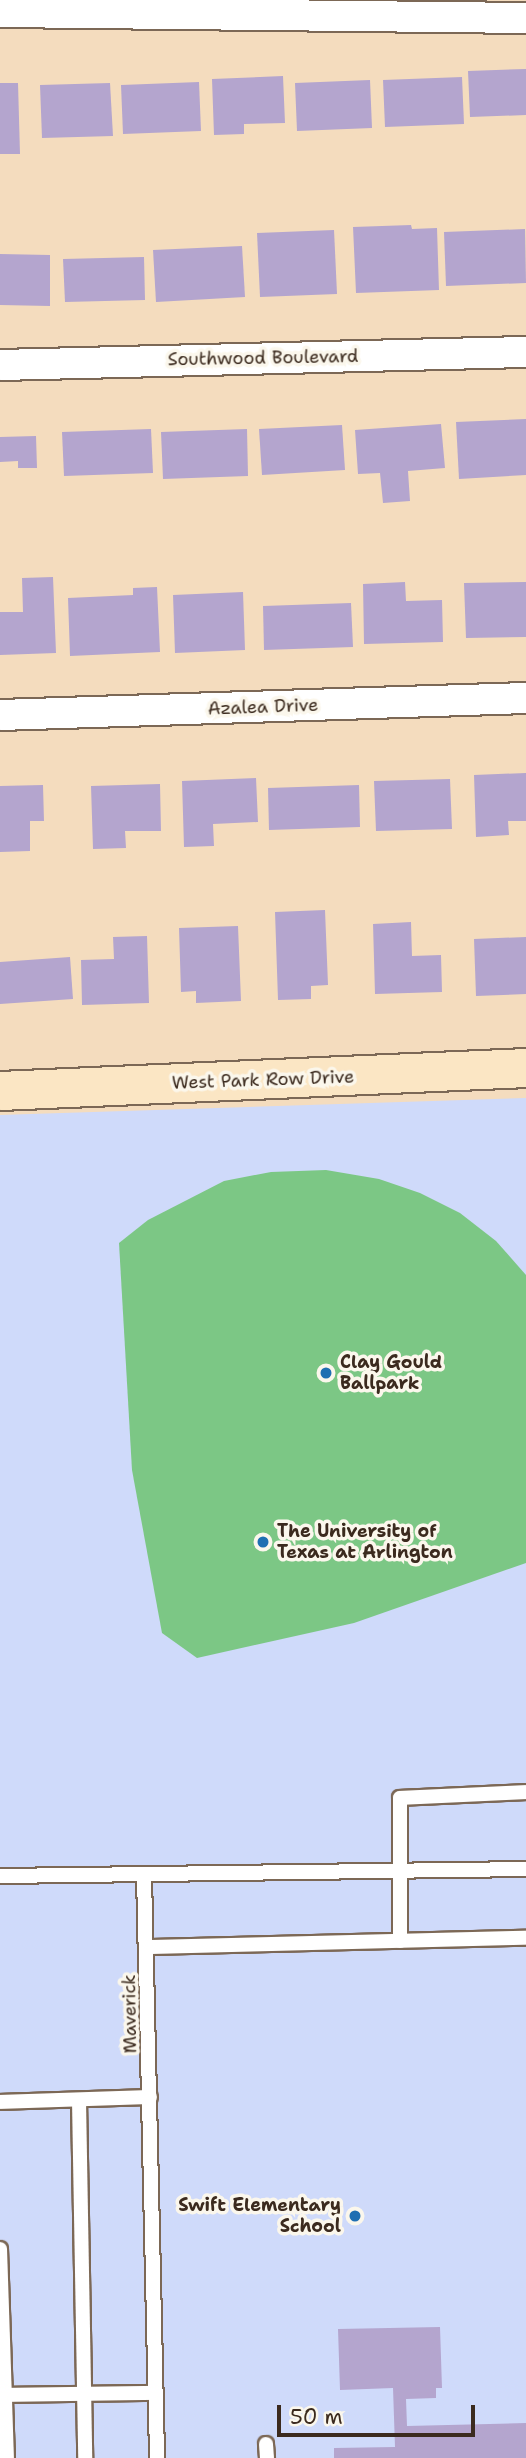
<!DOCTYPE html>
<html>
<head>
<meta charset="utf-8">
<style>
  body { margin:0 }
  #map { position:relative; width:526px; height:2458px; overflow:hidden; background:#f4dcbe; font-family:"Shantell Sans",sans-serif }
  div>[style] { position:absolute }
  .built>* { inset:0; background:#cfdafa }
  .green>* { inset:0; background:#7cc785 }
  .building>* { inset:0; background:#b4a5ce }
  .roads { filter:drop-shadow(2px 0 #7c6856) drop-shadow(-2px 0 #7c6856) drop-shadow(0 2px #7c6856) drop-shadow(0 -2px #7c6856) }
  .service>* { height:14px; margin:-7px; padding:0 7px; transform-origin:7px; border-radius:7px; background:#fff }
  .minor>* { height:30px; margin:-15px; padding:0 15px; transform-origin:15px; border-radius:15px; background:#fff }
  .secondary>* { height:38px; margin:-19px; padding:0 19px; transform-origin:19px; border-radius:19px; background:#fbe6c4 }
  .dots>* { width:19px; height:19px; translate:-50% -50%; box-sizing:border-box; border:4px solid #fbf7ec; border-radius:50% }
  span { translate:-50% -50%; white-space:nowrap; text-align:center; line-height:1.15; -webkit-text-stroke:7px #fbf7ec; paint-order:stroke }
  .street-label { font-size:18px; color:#3b2a1e }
  .poi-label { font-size:18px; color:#3b2a1e; font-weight:700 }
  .left { translate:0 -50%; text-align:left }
  .right { translate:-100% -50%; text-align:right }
  .scale { position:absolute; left:277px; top:2405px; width:198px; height:32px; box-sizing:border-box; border:4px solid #3b2a1e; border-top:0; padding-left:9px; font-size:21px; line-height:24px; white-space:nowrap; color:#3b2a1e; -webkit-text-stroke:5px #fbf7ec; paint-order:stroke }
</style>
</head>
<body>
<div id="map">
  <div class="built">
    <i style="clip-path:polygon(526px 1098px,526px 2458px,0 2458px,0 1115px)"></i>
  </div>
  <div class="green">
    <i style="clip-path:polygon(326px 1170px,379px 1179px,420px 1193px,460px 1213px,496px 1241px,526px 1275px,526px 1563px,354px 1623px,197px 1658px,162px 1633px,132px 1470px,119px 1243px,148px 1220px,224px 1181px,271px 1172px)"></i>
  </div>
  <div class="building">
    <i style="clip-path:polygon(526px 69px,526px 115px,470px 117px,468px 71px)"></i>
    <i style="clip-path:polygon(283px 76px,285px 123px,244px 124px,244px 134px,214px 135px,212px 79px)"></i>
    <i style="clip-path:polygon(462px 77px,464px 124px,385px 127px,383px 80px)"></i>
    <i style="clip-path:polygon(370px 80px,372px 128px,297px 131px,295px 83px)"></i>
    <i style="clip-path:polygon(199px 82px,201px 131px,123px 134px,121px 85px)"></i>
    <i style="clip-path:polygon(0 83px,18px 83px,20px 154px,0 154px)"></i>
    <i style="clip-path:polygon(110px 83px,113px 136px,42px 138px,40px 85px)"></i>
    <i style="clip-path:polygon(411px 225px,412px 229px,437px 228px,439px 290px,356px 293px,353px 227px)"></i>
    <i style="clip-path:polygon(525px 229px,526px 283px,446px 286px,444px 232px)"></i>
    <i style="clip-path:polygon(334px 230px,337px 294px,260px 297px,257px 233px)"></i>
    <i style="clip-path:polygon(242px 246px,245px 297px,156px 302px,153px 250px)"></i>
    <i style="clip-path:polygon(0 254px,50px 255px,50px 306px,0 305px)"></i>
    <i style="clip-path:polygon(144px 257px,145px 300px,65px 302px,63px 259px)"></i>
    <i style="clip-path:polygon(526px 419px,526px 475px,459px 479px,456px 422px)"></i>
    <i style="clip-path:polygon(441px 424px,445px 468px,408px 471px,410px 501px,383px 503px,380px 473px,358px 474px,355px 430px)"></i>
    <i style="clip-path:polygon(342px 425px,345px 470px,262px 475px,259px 429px)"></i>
    <i style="clip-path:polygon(151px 429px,153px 473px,64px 476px,62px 432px)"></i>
    <i style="clip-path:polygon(247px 429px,248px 476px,163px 479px,161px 432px)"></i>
    <i style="clip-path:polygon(36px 436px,37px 468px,18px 468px,18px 461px,0 462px,0 437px)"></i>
    <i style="clip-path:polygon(53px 577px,56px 653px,0 655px,0 612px,23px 612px,22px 578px)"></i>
    <i style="clip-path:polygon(405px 582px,406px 601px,442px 600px,443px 642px,364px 644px,363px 584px)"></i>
    <i style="clip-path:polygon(526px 582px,526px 637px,466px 638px,464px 583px)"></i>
    <i style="clip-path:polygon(157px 587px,160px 652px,70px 656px,68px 598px,133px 595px,133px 588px)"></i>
    <i style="clip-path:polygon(243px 592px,245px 650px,175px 653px,173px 595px)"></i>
    <i style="clip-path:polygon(351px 603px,353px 647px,264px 650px,263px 606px)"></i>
    <i style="clip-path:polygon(526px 773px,526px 821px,508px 821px,509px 835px,476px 837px,474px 775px)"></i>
    <i style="clip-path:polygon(256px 778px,258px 822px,213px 824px,214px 846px,184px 847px,182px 781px)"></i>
    <i style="clip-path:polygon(450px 779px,452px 829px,376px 831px,374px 781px)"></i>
    <i style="clip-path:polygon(160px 784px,161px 831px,125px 831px,126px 848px,93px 849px,91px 786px)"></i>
    <i style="clip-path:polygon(43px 785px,44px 821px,30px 821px,30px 851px,0 852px,0 786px)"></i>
    <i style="clip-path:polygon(359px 785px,360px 827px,269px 830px,268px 788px)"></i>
    <i style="clip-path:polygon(325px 910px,328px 985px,311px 986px,311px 999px,278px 1000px,275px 912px)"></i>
    <i style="clip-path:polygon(411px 922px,412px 956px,441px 955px,442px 992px,375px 994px,373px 924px)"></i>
    <i style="clip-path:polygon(238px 926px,241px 1001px,196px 1003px,196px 991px,181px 992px,179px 928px)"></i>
    <i style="clip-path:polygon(147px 936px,149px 1003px,82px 1005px,81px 960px,114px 959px,113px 937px)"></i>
    <i style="clip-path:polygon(526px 937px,526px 994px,476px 996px,474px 939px)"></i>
    <i style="clip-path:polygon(70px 957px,73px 999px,0 1004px,0 962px)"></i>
    <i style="clip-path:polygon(440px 2327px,442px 2388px,436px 2388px,436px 2398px,406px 2399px,407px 2426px,526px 2423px,526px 2458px,334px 2458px,334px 2448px,395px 2447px,393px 2388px,340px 2390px,338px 2329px)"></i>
  </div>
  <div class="roads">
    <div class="service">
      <i style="left:144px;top:1874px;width:584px;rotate:88.72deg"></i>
      <i style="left:0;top:1876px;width:526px;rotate:-0.76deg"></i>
      <i style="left:400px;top:1941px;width:143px;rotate:-90deg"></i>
      <i style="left:400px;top:1798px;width:126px;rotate:-2.7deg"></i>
      <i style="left:148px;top:1947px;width:378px;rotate:-1.4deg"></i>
      <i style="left:79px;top:2100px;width:358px;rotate:89deg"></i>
      <i style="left:0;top:2102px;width:150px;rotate:-1.9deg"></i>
      <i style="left:0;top:2249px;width:209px;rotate:88.1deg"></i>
      <i style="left:5px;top:2395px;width:150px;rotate:-0.8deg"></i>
      <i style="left:266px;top:2444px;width:14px;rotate:86deg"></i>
    </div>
    <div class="minor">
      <i style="left:0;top:12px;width:526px;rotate:0.65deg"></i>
      <i style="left:0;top:365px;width:526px;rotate:-1.42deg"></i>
      <i style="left:0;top:715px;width:526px;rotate:-1.85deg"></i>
    </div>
    <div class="secondary">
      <i style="left:0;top:1091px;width:527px;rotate:-2.5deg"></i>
    </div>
  </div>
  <div class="dots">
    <i style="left:326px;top:1373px;background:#1f6fb2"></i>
    <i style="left:263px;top:1542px;background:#1f6fb2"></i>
    <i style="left:355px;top:2216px;background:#1f6fb2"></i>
  </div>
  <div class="street-label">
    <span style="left:263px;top:358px;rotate:-1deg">Southwood Boulevard</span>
    <span style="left:263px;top:707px;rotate:-2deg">Azalea Drive</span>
    <span style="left:263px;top:1080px;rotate:-2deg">West Park Row Drive</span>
    <span style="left:130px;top:2014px;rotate:-91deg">Maverick</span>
  </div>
  <div class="poi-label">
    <span class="left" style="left:340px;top:1373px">Clay Gould<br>Ballpark</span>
    <span class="left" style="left:277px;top:1542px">The University of<br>Texas at Arlington</span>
    <span class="right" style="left:341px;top:2216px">Swift Elementary<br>School</span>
  </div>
  <div class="scale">50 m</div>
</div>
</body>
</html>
